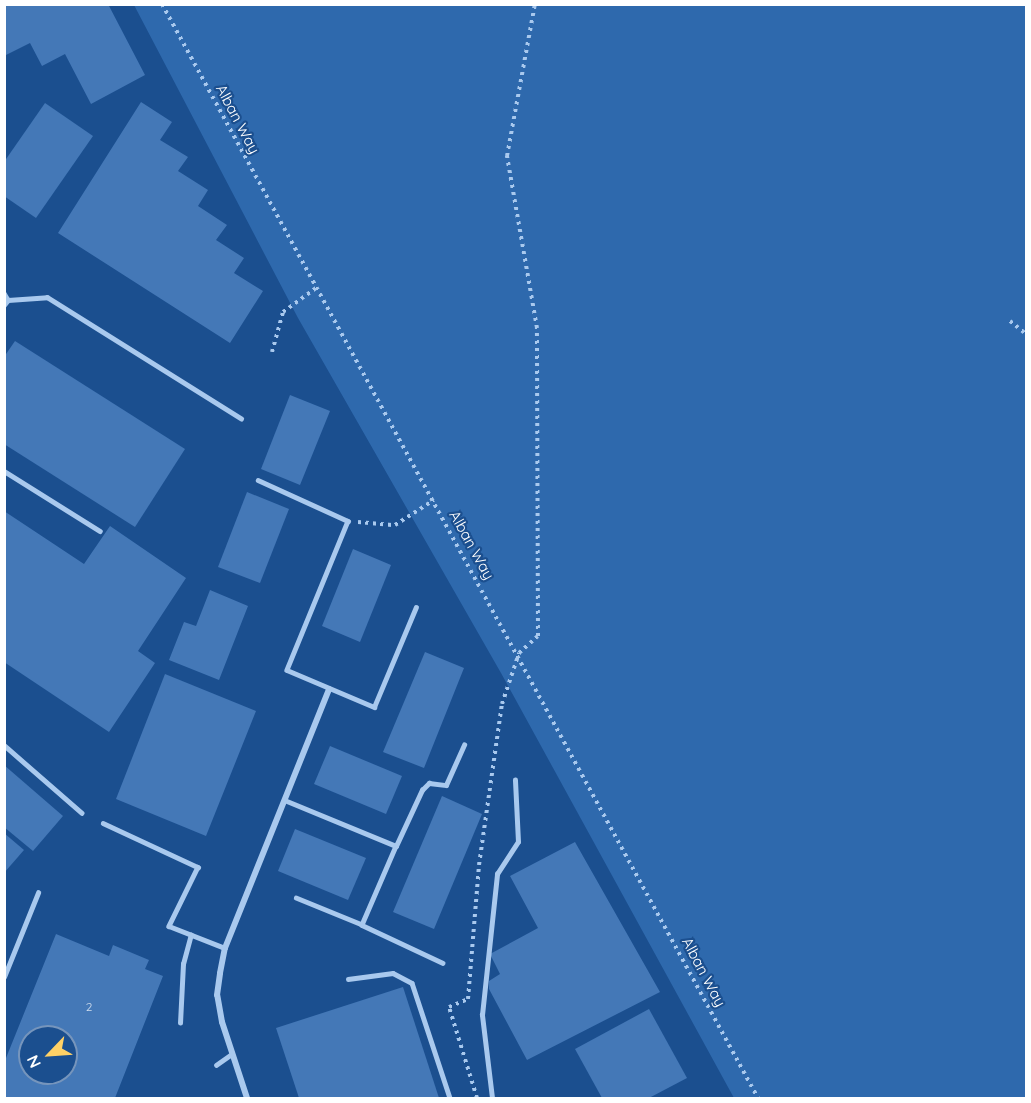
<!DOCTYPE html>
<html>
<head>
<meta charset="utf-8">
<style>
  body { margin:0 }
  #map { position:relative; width:1031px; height:1103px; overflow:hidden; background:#1b4f8f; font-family:Quicksand,sans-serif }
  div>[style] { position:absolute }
  .green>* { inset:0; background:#2e69ad }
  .building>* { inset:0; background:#4478b7 }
  .path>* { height:4px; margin-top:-2px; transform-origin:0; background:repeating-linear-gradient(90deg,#a9c9ee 0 3px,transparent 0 7.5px) }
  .service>* { height:4.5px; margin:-2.25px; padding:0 2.25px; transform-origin:2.25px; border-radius:2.25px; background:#a9c9ee }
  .minor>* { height:6px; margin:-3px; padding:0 3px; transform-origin:3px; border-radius:3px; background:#a9c9ee }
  span { translate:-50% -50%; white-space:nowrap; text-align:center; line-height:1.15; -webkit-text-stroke:4.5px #1b4f8f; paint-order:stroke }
  .number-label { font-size:12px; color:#d0dded }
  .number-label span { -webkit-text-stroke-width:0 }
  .street-label { font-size:15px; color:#fff }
  .frame { position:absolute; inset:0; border:6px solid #fff; pointer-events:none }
  .north { position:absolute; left:18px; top:1025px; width:60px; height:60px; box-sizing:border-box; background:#1b4f8f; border:2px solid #7695bc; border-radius:50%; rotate:245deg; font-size:16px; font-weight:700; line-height:24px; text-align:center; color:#fff }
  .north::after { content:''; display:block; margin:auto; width:21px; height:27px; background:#ffd166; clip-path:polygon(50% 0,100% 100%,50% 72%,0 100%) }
</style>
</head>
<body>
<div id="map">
  <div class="green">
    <i style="clip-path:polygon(134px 5px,1026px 5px,1026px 1098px,734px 1098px,501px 673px,298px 318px)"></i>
  </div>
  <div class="building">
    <i style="clip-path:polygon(4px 4px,108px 4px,145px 75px,91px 104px,65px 54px,42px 66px,30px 43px,4px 56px)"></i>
    <i style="clip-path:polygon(141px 102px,172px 122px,160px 140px,188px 157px,178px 171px,208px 190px,198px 206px,227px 225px,216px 240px,244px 258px,234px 273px,263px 291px,230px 343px,58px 233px)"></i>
    <i style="clip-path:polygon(45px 103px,93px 136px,36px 218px,4px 196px,4px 162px)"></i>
    <i style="clip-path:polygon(15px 341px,185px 449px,135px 527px,4px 444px,4px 357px)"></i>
    <i style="clip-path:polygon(290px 395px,330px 411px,300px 485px,261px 469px)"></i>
    <i style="clip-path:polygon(247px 492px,289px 509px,260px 583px,218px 567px)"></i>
    <i style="clip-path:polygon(4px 511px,84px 564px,110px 526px,186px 578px,138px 651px,155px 663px,109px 732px,4px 662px)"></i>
    <i style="clip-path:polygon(353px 549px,391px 565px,360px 642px,322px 626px)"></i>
    <i style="clip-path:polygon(210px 590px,248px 606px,219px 680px,169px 660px,184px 622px,196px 626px)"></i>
    <i style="clip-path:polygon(425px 652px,464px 668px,424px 768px,383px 752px)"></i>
    <i style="clip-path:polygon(165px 674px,256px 711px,206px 836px,116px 799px)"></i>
    <i style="clip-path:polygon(330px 746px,402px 776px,386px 814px,314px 784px)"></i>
    <i style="clip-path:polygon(4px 765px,63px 816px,33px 851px,4px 827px)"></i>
    <i style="clip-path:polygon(442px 796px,482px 814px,434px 929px,393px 912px)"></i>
    <i style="clip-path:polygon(295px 829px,366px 858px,348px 900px,278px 871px)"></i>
    <i style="clip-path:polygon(4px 833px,24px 850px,4px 873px)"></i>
    <i style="clip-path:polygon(575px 842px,660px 992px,527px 1060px,489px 989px,489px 981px,500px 974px,490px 954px,538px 928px,510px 876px)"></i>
    <i style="clip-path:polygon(evenodd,56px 934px,109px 956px,113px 945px,149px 960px,145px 969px,163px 976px,115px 1098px,4px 1098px,4px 1063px,56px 934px,30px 1037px,66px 1037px,66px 1073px,30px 1073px,30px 1037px)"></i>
    <i style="clip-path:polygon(403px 987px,439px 1098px,299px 1098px,276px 1028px)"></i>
    <i style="clip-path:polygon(649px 1009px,687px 1078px,649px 1098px,602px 1098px,575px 1049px)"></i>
  </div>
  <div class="path">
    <i style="left:162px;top:4px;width:1246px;rotate:61.42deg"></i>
    <i style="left:1010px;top:321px;width:21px;rotate:39deg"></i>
    <i style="left:272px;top:352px;width:41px;rotate:-74.6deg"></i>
    <i style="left:283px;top:312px;width:41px;rotate:-36deg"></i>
    <i style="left:358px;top:522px;width:37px;rotate:5deg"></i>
    <i style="left:395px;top:525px;width:46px;rotate:-32.7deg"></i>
    <i style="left:477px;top:1098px;width:95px;rotate:-107.1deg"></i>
    <i style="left:449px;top:1007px;width:21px;rotate:-23deg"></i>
    <i style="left:468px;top:999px;width:134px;rotate:-85.3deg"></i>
    <i style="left:479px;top:865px;width:163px;rotate:-81.9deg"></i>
    <i style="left:502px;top:704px;width:54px;rotate:-71.6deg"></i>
    <i style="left:519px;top:653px;width:25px;rotate:-42deg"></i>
    <i style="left:538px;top:636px;width:308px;rotate:-90.2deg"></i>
    <i style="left:537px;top:328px;width:175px;rotate:-99.9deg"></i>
    <i style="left:507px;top:156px;width:155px;rotate:-79.6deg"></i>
  </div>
  <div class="service">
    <i style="left:4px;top:293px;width:8px;rotate:60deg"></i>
    <i style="left:8px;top:300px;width:39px;rotate:-4deg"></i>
    <i style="left:47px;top:297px;width:229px;rotate:32deg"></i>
    <i style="left:4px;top:471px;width:113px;rotate:32deg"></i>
    <i style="left:258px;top:480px;width:99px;rotate:24.5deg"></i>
    <i style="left:348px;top:521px;width:161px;rotate:112.3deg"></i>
    <i style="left:287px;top:670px;width:95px;rotate:23deg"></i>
    <i style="left:374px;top:707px;width:108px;rotate:-67.2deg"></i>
    <i style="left:4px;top:745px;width:103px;rotate:41.1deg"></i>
    <i style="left:287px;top:801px;width:118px;rotate:22.4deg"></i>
    <i style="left:396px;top:846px;width:86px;rotate:113.3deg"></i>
    <i style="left:362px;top:925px;width:71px;rotate:-157.8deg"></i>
    <i style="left:103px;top:823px;width:105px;rotate:24.9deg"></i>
    <i style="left:198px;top:867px;width:66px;rotate:116.2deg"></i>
    <i style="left:169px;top:926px;width:60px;rotate:21.4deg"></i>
    <i style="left:396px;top:846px;width:62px;rotate:-65.1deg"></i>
    <i style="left:422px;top:790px;width:10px;rotate:-45deg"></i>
    <i style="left:429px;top:783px;width:17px;rotate:7deg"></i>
    <i style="left:446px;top:785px;width:44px;rotate:-65.8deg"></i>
    <i style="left:362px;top:925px;width:89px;rotate:25.1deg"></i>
    <i style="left:4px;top:977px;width:91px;rotate:-68deg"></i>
    <i style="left:348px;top:979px;width:45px;rotate:-7.6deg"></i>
    <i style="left:393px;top:973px;width:21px;rotate:28deg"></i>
    <i style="left:412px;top:983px;width:121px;rotate:71.7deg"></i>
    <i style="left:180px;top:1023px;width:59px;rotate:-87.1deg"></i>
    <i style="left:183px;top:964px;width:30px;rotate:-75deg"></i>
    <i style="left:216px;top:1065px;width:19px;rotate:-35deg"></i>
    <i style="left:492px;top:1098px;width:84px;rotate:-96.9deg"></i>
    <i style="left:482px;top:1015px;width:142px;rotate:-83.9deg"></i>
    <i style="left:497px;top:874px;width:38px;rotate:-57deg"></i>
    <i style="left:518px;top:842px;width:62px;rotate:-92.8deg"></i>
  </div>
  <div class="minor">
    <i style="left:4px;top:305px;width:6px;rotate:-51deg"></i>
    <i style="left:247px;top:1098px;width:80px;rotate:-108.2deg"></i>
    <i style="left:222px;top:1022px;width:27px;rotate:-100deg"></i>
    <i style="left:217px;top:995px;width:22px;rotate:-82deg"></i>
    <i style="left:220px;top:973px;width:25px;rotate:-79deg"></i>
    <i style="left:225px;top:948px;width:279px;rotate:-68.1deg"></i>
  </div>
  <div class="number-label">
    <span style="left:89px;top:1007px">2</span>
  </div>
  <div class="street-label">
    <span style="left:238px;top:119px;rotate:62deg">Alban Way</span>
    <span style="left:472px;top:545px;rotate:61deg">Alban Way</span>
    <span style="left:704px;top:972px;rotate:62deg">Alban Way</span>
  </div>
  <div class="frame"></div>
  <div class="north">N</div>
</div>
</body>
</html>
